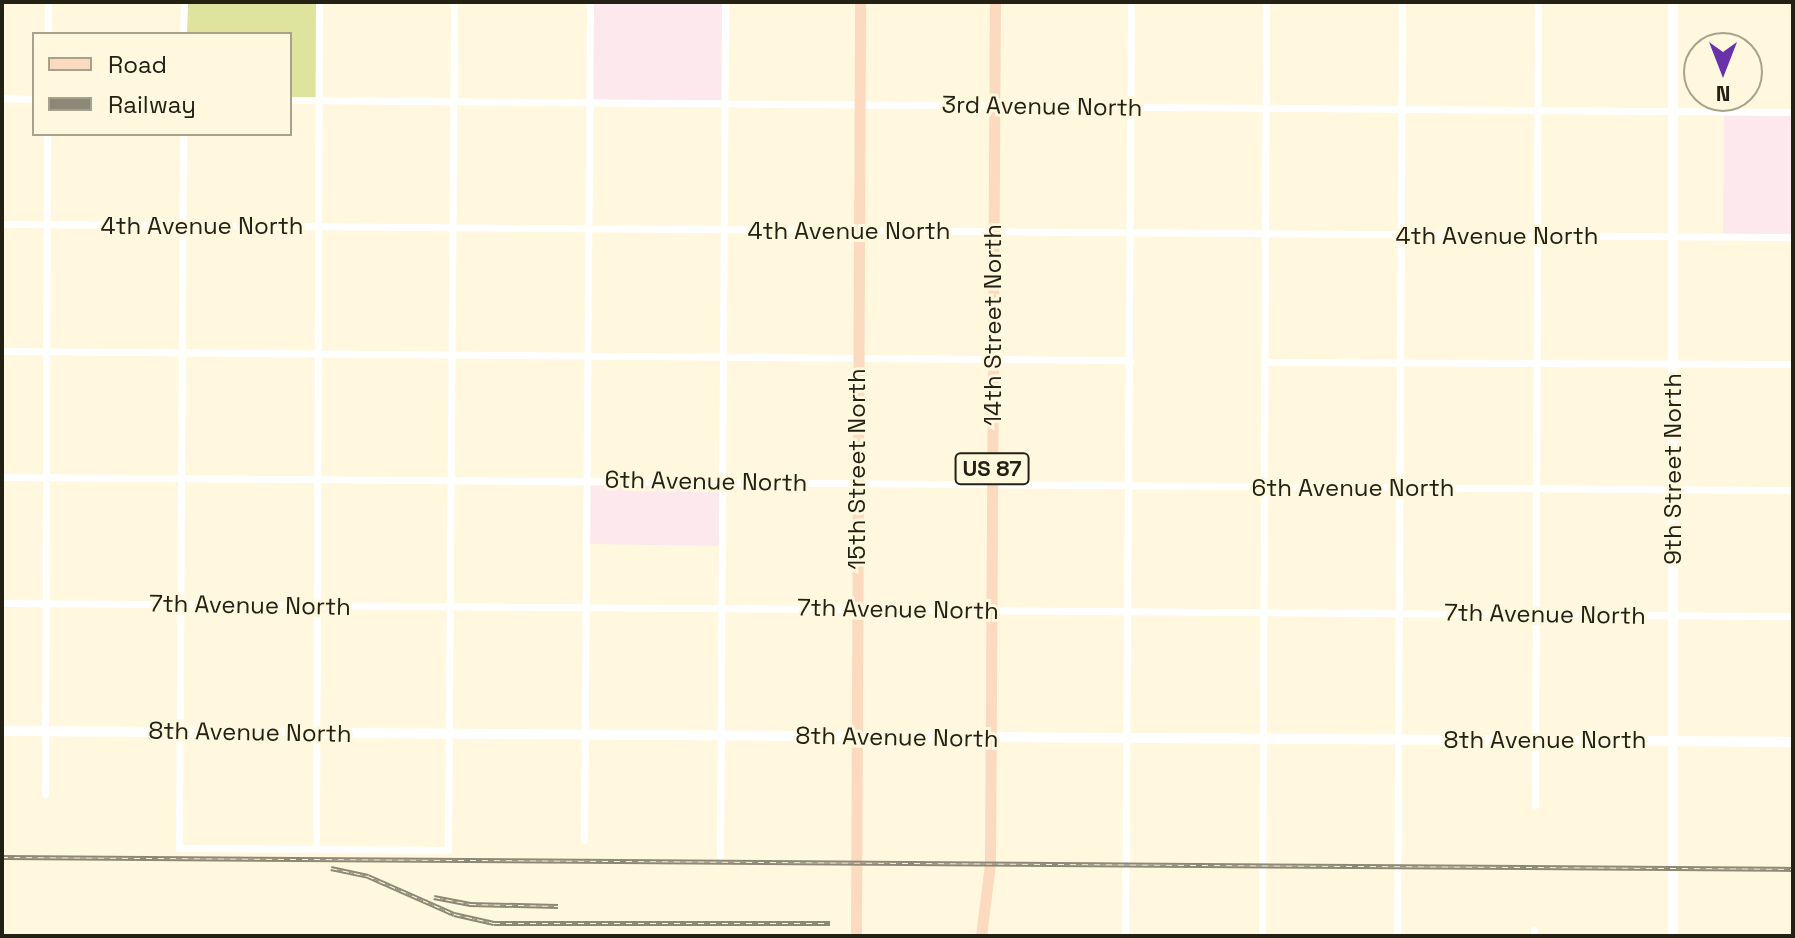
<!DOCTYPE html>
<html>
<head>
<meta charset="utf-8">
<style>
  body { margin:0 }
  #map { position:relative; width:1795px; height:938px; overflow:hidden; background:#fff8de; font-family:"Space Grotesk",sans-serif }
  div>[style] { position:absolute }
  .education>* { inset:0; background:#fde8ed }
  .green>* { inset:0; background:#dee49e }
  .street>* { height:7px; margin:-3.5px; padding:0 3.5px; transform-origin:3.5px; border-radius:3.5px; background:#fff }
  .secondary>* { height:10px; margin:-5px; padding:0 5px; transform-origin:5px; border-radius:5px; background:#fff }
  .primary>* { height:11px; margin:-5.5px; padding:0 5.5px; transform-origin:5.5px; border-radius:5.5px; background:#fbdabf }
  .rail>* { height:5px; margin-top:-2.5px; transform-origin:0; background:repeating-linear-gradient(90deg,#fff8de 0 6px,#8d8876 0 12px); box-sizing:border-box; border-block:2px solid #8d8876 }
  span { translate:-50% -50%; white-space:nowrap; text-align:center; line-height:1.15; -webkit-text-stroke:6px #fff8de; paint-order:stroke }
  .shield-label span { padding:2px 6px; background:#fff8de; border:2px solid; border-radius:6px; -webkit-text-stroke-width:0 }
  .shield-label { font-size:22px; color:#232014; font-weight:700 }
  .street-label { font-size:24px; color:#232014 }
  .frame { position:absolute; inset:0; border:4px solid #232014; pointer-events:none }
  .legend { position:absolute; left:32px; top:32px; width:260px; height:104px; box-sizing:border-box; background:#fff8de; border:2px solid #a7a28d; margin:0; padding:10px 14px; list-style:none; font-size:24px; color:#232014 }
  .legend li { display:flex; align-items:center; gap:16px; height:40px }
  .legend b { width:40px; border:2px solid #a7a28d }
  .north { position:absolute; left:1683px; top:32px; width:80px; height:80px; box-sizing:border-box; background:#fff8de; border:2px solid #a7a28d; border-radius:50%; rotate:180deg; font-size:22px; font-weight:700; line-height:32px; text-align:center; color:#232014 }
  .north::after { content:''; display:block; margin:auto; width:28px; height:36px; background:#6833aa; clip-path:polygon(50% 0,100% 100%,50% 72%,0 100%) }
</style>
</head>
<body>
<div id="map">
  <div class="education">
    <i style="clip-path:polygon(590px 2px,725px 2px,724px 104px,589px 103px)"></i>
    <i style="clip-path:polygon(1724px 111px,1793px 111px,1793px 237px,1723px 237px)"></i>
    <i style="clip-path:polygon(588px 480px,723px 481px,722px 546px,587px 544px)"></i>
  </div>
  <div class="green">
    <i style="clip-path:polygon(184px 2px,319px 2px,318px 100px,290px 100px,290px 34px,183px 34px)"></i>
  </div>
  <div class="street">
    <i style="left:48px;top:34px;width:32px;rotate:-90deg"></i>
    <i style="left:183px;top:34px;width:32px;rotate:-88deg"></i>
    <i style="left:2px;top:98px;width:32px;rotate:2deg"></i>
    <i style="left:290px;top:100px;width:1503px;rotate:0.46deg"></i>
    <i style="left:183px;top:134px;width:714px;rotate:90.32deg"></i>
    <i style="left:179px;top:848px;width:269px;rotate:0.4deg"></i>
    <i style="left:448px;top:850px;width:848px;rotate:-89.59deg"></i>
    <i style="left:2px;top:224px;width:1791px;rotate:0.42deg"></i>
    <i style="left:2px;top:351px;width:1128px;rotate:0.46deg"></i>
    <i style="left:1267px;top:362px;width:526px;rotate:0.22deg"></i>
    <i style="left:2px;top:477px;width:1791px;rotate:0.42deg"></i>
    <i style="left:2px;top:603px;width:1791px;rotate:0.42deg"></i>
    <i style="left:45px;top:794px;width:660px;rotate:-89.83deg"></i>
    <i style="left:1535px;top:805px;width:803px;rotate:-89.79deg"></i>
    <i style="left:584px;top:840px;width:838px;rotate:-89.59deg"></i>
    <i style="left:316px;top:848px;width:846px;rotate:-89.8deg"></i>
    <i style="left:720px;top:856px;width:854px;rotate:-89.66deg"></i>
    <i style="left:1534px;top:930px;width:6px;rotate:90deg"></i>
    <i style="left:1125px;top:936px;width:934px;rotate:-89.63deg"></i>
    <i style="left:1262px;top:936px;width:934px;rotate:-89.75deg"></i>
    <i style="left:1397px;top:936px;width:934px;rotate:-89.69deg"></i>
  </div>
  <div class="secondary">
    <i style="left:2px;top:731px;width:1791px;rotate:0.35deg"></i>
    <i style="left:1673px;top:936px;width:934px;rotate:-90deg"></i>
  </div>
  <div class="primary">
    <i style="left:856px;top:936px;width:934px;rotate:-89.75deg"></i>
    <i style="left:981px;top:936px;width:73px;rotate:-82.9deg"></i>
    <i style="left:990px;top:864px;width:862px;rotate:-89.67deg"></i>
  </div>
  <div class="rail">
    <i style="left:2px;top:857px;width:1791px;rotate:0.38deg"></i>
    <i style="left:331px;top:868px;width:38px;rotate:12deg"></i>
    <i style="left:368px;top:876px;width:94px;rotate:23.8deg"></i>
    <i style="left:454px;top:914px;width:41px;rotate:12.7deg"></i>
    <i style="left:494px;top:923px;width:336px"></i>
    <i style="left:434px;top:897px;width:37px;rotate:11deg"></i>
    <i style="left:470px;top:904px;width:88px;rotate:1.3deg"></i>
  </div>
  <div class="shield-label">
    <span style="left:992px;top:469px">US 87</span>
  </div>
  <div class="street-label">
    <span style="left:1042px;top:106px;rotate:1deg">3rd Avenue North</span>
    <span style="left:202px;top:226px">4th Avenue North</span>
    <span style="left:849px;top:231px">4th Avenue North</span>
    <span style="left:1497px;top:236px">4th Avenue North</span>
    <span style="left:993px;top:325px;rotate:-90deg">14th Street North</span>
    <span style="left:857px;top:469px;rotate:-90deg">15th Street North</span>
    <span style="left:1673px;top:469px;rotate:-90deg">9th Street North</span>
    <span style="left:706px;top:481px;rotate:1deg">6th Avenue North</span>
    <span style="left:1353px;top:488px">6th Avenue North</span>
    <span style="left:250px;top:605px;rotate:1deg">7th Avenue North</span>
    <span style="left:898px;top:609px;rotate:1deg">7th Avenue North</span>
    <span style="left:1545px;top:614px;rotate:1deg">7th Avenue North</span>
    <span style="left:250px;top:732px;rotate:1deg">8th Avenue North</span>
    <span style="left:897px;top:737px;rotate:1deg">8th Avenue North</span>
    <span style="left:1545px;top:740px">8th Avenue North</span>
  </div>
  <div class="frame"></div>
  <ul class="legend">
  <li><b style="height:10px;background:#fbdabf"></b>Road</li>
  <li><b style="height:10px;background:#8d8876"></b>Railway</li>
  </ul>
  <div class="north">N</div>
</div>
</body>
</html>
